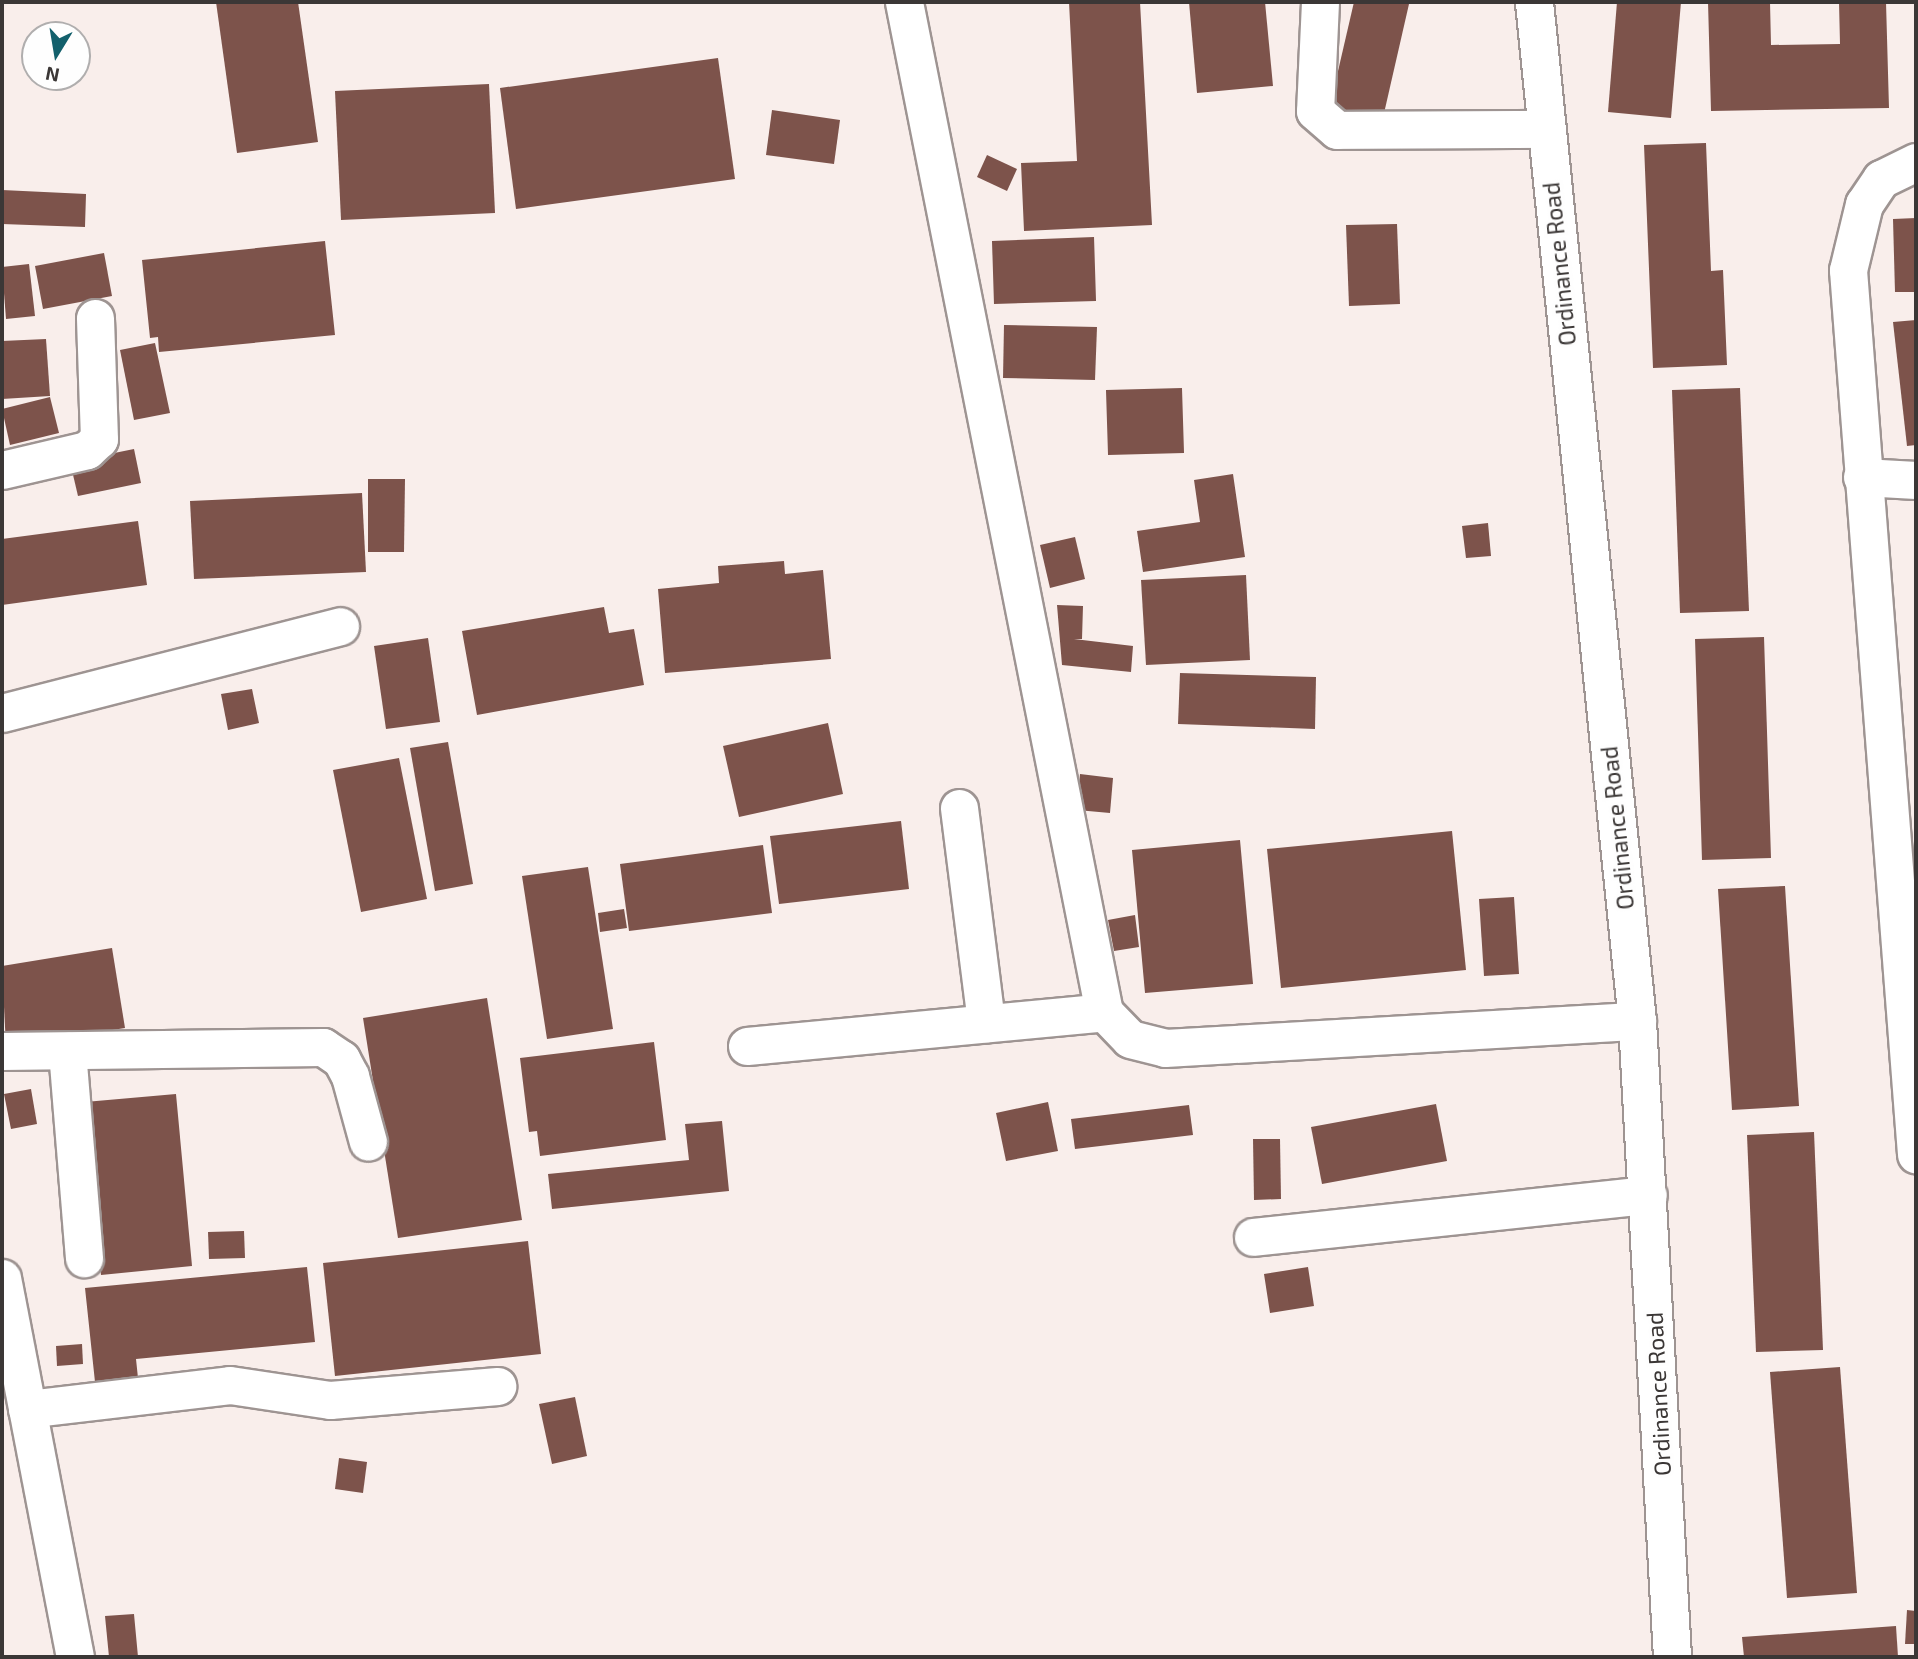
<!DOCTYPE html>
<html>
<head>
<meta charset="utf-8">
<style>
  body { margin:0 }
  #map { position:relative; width:1918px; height:1659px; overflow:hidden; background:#f9eeeb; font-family:"Exo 2",sans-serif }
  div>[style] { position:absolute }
  .building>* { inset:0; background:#7d534b }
  .roads { filter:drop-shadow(2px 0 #9e9492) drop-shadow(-2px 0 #9e9492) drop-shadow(0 2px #9e9492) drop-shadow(0 -2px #9e9492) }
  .minor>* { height:37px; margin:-18.5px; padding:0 18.5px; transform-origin:18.5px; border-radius:18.5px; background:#fff }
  span { translate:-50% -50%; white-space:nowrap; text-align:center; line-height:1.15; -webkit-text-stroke:7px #fefefe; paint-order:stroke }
  .street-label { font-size:23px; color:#3b3736 }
  .frame { position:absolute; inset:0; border:4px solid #3b3736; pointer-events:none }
  .north { position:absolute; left:21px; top:21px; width:70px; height:70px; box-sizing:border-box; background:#fefefe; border:2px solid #b0aeae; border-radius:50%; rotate:191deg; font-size:19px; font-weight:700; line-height:28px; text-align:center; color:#3b3736 }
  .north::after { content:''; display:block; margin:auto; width:24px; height:32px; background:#13606c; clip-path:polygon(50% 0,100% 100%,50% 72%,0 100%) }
</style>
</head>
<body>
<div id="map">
  <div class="building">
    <i style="clip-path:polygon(216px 2px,298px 2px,318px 142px,237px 153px)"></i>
    <i style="clip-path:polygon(1069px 2px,1140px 2px,1152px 225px,1024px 231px,1021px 163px,1077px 161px)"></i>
    <i style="clip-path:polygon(1189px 2px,1265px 2px,1273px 86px,1197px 93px)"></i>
    <i style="clip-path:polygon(1354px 2px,1409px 4px,1382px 122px,1329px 110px)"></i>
    <i style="clip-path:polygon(1617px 2px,1681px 2px,1671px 118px,1608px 112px)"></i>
    <i style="clip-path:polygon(1708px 2px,1770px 2px,1771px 45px,1840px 44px,1839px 2px,1886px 2px,1889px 108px,1711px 111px)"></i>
    <i style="clip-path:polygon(718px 58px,735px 179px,516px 209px,500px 88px)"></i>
    <i style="clip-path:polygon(489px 84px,495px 213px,341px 220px,335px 91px)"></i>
    <i style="clip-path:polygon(772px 110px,840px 120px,834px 164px,766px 155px)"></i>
    <i style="clip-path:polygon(1706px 143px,1711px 271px,1723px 270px,1727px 365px,1653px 368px,1644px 145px)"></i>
    <i style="clip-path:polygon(987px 155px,1017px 169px,1007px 191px,977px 177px)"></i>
    <i style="clip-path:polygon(2px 190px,86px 194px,85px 227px,2px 224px)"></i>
    <i style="clip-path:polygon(1916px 218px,1916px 292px,1895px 292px,1893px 219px)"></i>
    <i style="clip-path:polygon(1397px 224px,1400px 304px,1349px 306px,1346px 225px)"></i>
    <i style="clip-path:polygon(1094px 237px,1096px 301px,994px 304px,992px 241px)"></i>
    <i style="clip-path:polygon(325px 241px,335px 335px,159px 352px,158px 337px,150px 338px,142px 260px)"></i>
    <i style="clip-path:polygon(104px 253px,112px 296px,43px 309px,35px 266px)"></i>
    <i style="clip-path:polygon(29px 264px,35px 316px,6px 319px,2px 267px)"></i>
    <i style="clip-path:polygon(1916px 320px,1916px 445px,1907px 446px,1893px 322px)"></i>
    <i style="clip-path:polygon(1004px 325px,1097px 327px,1095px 380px,1003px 378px)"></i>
    <i style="clip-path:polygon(46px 339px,50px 396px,2px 399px,2px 341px)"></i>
    <i style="clip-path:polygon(155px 343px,170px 413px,134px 420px,120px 350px)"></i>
    <i style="clip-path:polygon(1182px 388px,1184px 453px,1108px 455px,1106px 390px)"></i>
    <i style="clip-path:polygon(1740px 388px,1749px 611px,1680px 613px,1672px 390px)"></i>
    <i style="clip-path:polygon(50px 397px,59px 433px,10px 445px,2px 409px)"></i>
    <i style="clip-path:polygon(134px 449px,141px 483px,78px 496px,70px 462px)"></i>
    <i style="clip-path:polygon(1233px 474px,1245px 557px,1143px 572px,1137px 531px,1200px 522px,1194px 480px)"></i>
    <i style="clip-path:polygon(368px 479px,405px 479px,404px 552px,368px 552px)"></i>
    <i style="clip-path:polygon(362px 493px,366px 572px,194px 579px,190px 501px)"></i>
    <i style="clip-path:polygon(138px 521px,147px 585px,2px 605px,2px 539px)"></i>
    <i style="clip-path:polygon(1488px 523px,1491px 556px,1466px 558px,1462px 526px)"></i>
    <i style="clip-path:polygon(1075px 537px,1085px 579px,1050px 588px,1040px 545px)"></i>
    <i style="clip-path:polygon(784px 561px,785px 574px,823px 570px,831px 659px,665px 673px,658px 589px,719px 583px,718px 566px)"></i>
    <i style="clip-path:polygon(1246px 575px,1250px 660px,1146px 665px,1141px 580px)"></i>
    <i style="clip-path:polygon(1057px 605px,1083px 606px,1082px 639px,1074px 639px,1133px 646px,1131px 672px,1062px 665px)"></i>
    <i style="clip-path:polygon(604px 607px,609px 633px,634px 629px,644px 685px,477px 715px,462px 631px)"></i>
    <i style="clip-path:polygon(1764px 637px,1771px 858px,1702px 860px,1695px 639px)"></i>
    <i style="clip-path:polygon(428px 638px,440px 722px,386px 729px,374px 646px)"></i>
    <i style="clip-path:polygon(1180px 673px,1316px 677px,1315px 729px,1178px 724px)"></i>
    <i style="clip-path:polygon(252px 689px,259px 723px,228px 730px,221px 694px)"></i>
    <i style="clip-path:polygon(828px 723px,843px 794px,739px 817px,723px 746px)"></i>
    <i style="clip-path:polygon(448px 742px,473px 884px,435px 891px,410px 748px)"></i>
    <i style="clip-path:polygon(399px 758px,427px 899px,361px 912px,333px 770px)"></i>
    <i style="clip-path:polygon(1080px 774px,1113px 778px,1110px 813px,1077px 810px)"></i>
    <i style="clip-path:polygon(901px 821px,909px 889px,779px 904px,770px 836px)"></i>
    <i style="clip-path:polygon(1452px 831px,1466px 970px,1281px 988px,1267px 849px)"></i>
    <i style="clip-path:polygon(1240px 840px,1253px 984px,1145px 993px,1132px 850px)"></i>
    <i style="clip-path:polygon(763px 845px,772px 913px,629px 931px,620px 864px)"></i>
    <i style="clip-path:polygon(588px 867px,613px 1029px,547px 1039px,522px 876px)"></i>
    <i style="clip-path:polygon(1785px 886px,1799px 1106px,1732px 1110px,1718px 889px)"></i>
    <i style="clip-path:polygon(1514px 897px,1519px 974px,1484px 976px,1479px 899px)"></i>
    <i style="clip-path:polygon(624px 909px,627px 928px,600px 932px,598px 913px)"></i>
    <i style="clip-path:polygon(1135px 915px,1139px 947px,1114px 951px,1108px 920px)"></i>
    <i style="clip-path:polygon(112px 948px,125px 1028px,6px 1047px,2px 966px)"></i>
    <i style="clip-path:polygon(487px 998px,522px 1220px,398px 1238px,363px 1018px)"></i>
    <i style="clip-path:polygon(654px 1042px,666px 1140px,540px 1156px,537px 1131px,529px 1132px,520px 1058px)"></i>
    <i style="clip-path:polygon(31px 1089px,37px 1124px,11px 1129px,4px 1094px)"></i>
    <i style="clip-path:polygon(176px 1094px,192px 1266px,101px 1275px,85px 1102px)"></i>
    <i style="clip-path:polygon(1048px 1102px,1058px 1151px,1006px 1161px,996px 1113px)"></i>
    <i style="clip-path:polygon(1436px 1104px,1447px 1161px,1322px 1184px,1311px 1127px)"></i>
    <i style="clip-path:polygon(1189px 1105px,1193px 1135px,1075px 1149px,1071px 1119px)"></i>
    <i style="clip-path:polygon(722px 1121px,729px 1191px,552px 1209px,548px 1174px,689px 1160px,685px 1124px)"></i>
    <i style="clip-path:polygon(1814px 1132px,1823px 1350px,1756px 1352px,1747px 1135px)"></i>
    <i style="clip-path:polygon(1253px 1139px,1280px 1139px,1281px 1199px,1254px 1200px)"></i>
    <i style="clip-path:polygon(244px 1231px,245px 1258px,209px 1259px,208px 1232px)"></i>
    <i style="clip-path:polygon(528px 1241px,541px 1354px,335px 1376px,323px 1263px)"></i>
    <i style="clip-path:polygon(307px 1267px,315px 1342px,136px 1359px,138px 1378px,95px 1382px,85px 1288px)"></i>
    <i style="clip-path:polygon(1308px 1267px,1314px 1306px,1270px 1313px,1264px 1274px)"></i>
    <i style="clip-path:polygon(82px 1344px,83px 1364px,57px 1366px,56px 1346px)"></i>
    <i style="clip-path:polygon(1840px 1367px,1857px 1593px,1787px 1598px,1770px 1372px)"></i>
    <i style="clip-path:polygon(575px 1397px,587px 1456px,552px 1464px,539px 1404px)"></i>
    <i style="clip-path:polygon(339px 1458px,367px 1462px,363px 1493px,335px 1489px)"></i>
    <i style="clip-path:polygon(1907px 1610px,1916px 1611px,1916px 1644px,1905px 1644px)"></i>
    <i style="clip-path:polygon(134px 1614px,138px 1657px,109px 1657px,105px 1616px)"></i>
    <i style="clip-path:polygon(1896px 1626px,1898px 1657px,1744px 1657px,1742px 1637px)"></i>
  </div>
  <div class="roads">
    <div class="minor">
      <i style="left:904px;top:2px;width:1030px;rotate:78.8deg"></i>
      <i style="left:1104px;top:1012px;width:37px;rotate:46deg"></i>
      <i style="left:1130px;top:1039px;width:36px;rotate:14deg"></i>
      <i style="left:1165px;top:1048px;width:473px;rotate:-3.3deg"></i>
      <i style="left:1320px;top:2px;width:109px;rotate:92.6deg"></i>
      <i style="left:1315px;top:111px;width:29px;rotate:41deg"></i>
      <i style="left:1337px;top:130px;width:208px;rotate:-0.3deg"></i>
      <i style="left:1534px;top:2px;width:1024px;rotate:84.23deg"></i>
      <i style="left:1637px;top:1021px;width:637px;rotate:86.85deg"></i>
      <i style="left:1916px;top:162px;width:39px;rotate:154deg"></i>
      <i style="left:1881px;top:179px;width:30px;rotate:124deg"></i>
      <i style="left:1864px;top:204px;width:68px;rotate:103.6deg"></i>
      <i style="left:1848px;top:270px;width:887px;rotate:85.6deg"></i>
      <i style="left:2px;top:470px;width:87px;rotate:-13.2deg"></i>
      <i style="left:87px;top:450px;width:16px;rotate:-43deg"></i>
      <i style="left:99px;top:439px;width:121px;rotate:-91.9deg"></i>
      <i style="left:1862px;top:477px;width:54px;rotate:3.2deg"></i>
      <i style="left:2px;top:713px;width:349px;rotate:-14.4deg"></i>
      <i style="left:959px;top:808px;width:217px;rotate:82.8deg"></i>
      <i style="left:747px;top:1046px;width:359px;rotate:-5.4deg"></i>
      <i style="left:2px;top:1051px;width:321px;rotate:-0.7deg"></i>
      <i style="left:323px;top:1047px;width:22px;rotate:34deg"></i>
      <i style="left:341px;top:1059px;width:19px;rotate:62deg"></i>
      <i style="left:350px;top:1076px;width:68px;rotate:74.7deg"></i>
      <i style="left:67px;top:1051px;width:208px;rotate:85.3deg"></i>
      <i style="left:1253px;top:1237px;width:397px;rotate:-6.1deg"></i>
      <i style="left:2px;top:1278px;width:386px;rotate:79.1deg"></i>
      <i style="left:27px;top:1409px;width:204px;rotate:-6.7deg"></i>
      <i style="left:230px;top:1385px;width:101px;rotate:8.5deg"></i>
      <i style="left:330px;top:1400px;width:168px;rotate:-4.8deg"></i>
    </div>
  </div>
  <div class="street-label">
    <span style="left:1559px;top:264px;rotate:-96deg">Ordinance Road</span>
    <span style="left:1617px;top:828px;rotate:-96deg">Ordinance Road</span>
    <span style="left:1658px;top:1394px;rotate:-93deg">Ordinance Road</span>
  </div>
  <div class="frame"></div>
  <div class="north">N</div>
</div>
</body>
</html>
